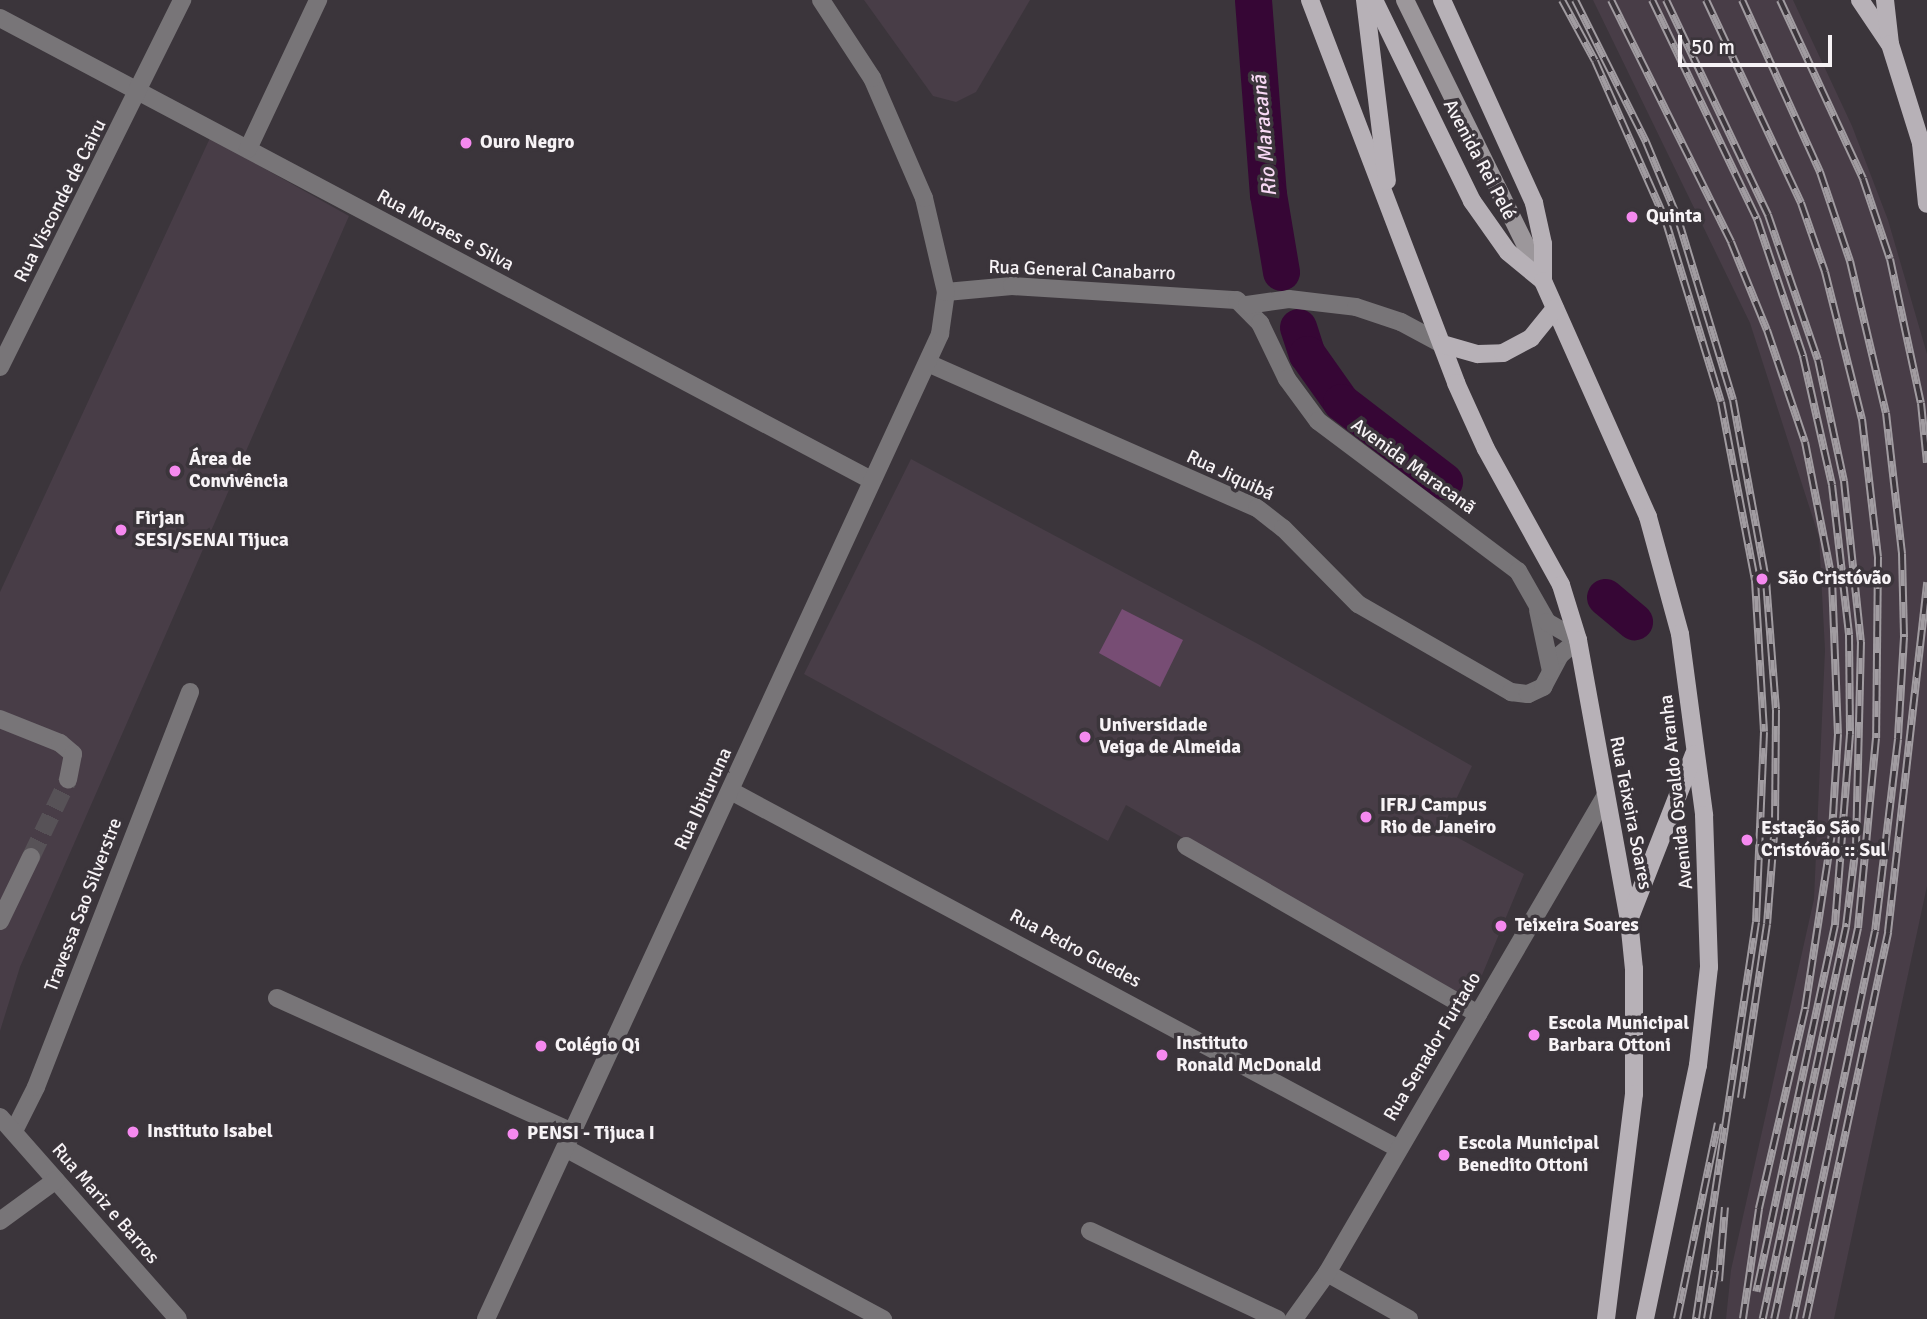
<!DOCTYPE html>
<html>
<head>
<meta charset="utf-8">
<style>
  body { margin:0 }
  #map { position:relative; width:1927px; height:1319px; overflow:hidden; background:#3b353b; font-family:Signika,sans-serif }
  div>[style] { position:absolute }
  .built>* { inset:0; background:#483d47 }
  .green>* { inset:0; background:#774d74 }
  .river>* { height:37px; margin:-18.5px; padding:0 18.5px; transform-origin:18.5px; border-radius:18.5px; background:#360635 }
  .minor-tunnel>* { height:18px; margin-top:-9px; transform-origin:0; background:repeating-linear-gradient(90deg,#575257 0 18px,transparent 0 27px) }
  .minor>* { height:18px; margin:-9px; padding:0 9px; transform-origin:9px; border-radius:9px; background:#787578 }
  .tertiary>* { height:18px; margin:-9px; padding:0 9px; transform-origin:9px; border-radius:9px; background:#787578 }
  .secondary>* { height:18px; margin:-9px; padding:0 9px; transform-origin:9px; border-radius:9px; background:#9c979b }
  .primary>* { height:18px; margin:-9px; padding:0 9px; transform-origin:9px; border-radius:9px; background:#b7b1b7 }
  .rail>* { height:8px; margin-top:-4px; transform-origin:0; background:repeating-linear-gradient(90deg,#3b353b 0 16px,#a19ca1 0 32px); box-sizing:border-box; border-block:2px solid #a19ca1 }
  .dots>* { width:19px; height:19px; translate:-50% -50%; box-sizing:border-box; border:4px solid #3b353b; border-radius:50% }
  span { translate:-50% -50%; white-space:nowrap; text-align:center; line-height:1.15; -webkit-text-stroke:7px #3b353b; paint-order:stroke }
  .poi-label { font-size:19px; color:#f7f3f6; font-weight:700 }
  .left { translate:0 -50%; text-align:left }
  .street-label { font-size:19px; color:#f7f3f6 }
  .water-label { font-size:21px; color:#f8d9f5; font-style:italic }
  .scale { position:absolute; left:1678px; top:35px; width:154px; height:32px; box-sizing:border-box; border:4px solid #f7f3f6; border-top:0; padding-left:9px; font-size:21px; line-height:24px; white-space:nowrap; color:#f7f3f6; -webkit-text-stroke:5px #3b353b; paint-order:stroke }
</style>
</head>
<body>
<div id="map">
  <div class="built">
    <i style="clip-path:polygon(864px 0,1030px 0,976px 92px,956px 102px,933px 96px)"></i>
    <i style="clip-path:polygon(1593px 0,1793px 0,1852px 126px,1888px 220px,1927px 354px,1927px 886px,1834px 1319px,1726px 1319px,1731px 1270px,1814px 899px,1825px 650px,1819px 537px,1750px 323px)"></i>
    <i style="clip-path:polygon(210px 138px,349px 216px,20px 967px,0 1031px,0 592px)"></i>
    <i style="clip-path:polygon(911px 459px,1258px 644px,1472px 766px,1442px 829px,1524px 874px,1470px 1004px,1126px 805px,1108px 841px,804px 674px)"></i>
  </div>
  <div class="green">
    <i style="clip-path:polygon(1122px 609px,1183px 640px,1160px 687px,1099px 653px)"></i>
  </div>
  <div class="river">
    <i style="left:1253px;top:0;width:195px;rotate:85.6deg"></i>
    <i style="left:1268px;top:194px;width:79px;rotate:80.5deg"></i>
    <i style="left:1298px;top:327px;width:28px;rotate:72deg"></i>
    <i style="left:1307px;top:354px;width:59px;rotate:54.7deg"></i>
    <i style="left:1341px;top:402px;width:130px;rotate:37.5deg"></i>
    <i style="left:1605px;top:597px;width:38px;rotate:40deg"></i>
  </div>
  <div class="minor-tunnel">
    <i style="left:31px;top:857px;width:85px;rotate:-64.3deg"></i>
  </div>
  <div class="minor">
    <i style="left:0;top:18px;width:986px;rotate:27.94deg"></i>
    <i style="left:248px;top:149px;width:165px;rotate:-64.8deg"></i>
    <i style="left:930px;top:364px;width:357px;rotate:23.8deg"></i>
    <i style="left:1257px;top:508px;width:33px;rotate:38deg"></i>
    <i style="left:1283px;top:528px;width:107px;rotate:45.4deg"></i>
    <i style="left:1358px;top:604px;width:177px;rotate:29.9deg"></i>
    <i style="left:1511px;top:692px;width:17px;rotate:7deg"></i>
    <i style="left:1528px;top:694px;width:17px;rotate:-25deg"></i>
    <i style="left:1543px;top:687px;width:36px;rotate:-62deg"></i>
    <i style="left:1560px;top:655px;width:23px;rotate:-40deg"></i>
    <i style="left:0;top:367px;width:410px;rotate:-63.6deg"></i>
    <i style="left:1538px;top:610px;width:62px;rotate:78deg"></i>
    <i style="left:0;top:719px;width:65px;rotate:21.8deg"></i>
    <i style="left:60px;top:743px;width:17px;rotate:40deg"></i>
    <i style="left:73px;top:754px;width:26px;rotate:101deg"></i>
    <i style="left:731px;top:791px;width:756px;rotate:28.19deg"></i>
    <i style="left:1186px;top:846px;width:337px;rotate:29.9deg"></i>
    <i style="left:0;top:921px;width:71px;rotate:-64.2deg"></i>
    <i style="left:277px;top:998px;width:326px;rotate:24.4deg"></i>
    <i style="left:14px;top:1131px;width:49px;rotate:-63.4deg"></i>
    <i style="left:36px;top:1087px;width:424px;rotate:-68.7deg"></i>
    <i style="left:567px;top:1149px;width:359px;rotate:28.3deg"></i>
    <i style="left:1090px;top:1231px;width:207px;rotate:25.2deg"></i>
    <i style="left:1327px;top:1273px;width:94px;rotate:29.3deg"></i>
  </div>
  <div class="tertiary">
    <i style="left:946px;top:292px;width:66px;rotate:-5.2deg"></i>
    <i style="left:1012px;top:286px;width:225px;rotate:3.6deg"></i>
    <i style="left:1237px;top:300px;width:33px;rotate:45deg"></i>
    <i style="left:1260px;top:323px;width:62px;rotate:64.3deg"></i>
    <i style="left:1287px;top:379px;width:52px;rotate:53.6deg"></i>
    <i style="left:1318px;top:421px;width:250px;rotate:36.9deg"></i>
    <i style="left:1518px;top:571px;width:59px;rotate:60.4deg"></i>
    <i style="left:1547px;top:622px;width:36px;rotate:30deg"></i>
    <i style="left:1247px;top:305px;width:42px;rotate:-8.1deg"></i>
    <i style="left:1289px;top:299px;width:67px;rotate:6.8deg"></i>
    <i style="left:1356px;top:307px;width:47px;rotate:18.4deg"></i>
    <i style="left:1401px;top:322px;width:47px;rotate:28.2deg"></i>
    <i style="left:0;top:1117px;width:269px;rotate:48.6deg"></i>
    <i style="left:0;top:1221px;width:69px;rotate:-36.2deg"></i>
    <i style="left:486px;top:1319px;width:1085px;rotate:-65.25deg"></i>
    <i style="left:940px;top:334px;width:42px;rotate:-81.9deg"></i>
    <i style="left:946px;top:292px;width:97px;rotate:-103.2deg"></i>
    <i style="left:924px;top:198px;width:131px;rotate:-113.4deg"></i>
    <i style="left:872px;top:78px;width:93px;rotate:-123.2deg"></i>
    <i style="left:1294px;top:1319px;width:57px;rotate:-54.3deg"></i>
    <i style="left:1327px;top:1273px;width:553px;rotate:-59.73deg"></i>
  </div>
  <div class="secondary">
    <i style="left:1405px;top:0;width:313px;rotate:63.8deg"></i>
  </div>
  <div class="primary">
    <i style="left:1310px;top:0;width:410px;rotate:69.1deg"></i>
    <i style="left:1456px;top:383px;width:72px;rotate:65.6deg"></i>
    <i style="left:1486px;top:449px;width:155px;rotate:61.1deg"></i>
    <i style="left:1561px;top:585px;width:58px;rotate:72.8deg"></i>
    <i style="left:1578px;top:640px;width:285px;rotate:79.7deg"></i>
    <i style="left:1629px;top:920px;width:49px;rotate:84.2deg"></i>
    <i style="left:1634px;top:969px;width:125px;rotate:90deg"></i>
    <i style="left:1634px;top:1094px;width:227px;rotate:97.1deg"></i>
    <i style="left:1365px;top:0;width:182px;rotate:83.1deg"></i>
    <i style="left:1374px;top:0;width:224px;rotate:64deg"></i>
    <i style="left:1472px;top:201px;width:62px;rotate:54.8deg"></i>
    <i style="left:1508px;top:252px;width:45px;rotate:39.6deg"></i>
    <i style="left:1442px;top:0;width:223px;rotate:65.6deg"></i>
    <i style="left:1534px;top:203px;width:42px;rotate:77.6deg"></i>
    <i style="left:1543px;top:244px;width:37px;rotate:90deg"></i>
    <i style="left:1543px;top:281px;width:258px;rotate:66deg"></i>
    <i style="left:1648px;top:517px;width:121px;rotate:74.7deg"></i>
    <i style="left:1680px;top:634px;width:183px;rotate:82.4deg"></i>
    <i style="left:1704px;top:815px;width:152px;rotate:88.1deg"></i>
    <i style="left:1709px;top:967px;width:99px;rotate:96.4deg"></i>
    <i style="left:1698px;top:1065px;width:259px;rotate:101.8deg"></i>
    <i style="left:1860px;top:0;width:52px;rotate:56deg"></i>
    <i style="left:1885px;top:0;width:44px;rotate:83.5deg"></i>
    <i style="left:1890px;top:44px;width:104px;rotate:72.6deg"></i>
    <i style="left:1921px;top:143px;width:61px;rotate:84.4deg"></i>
    <i style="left:1442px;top:344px;width:37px;rotate:16deg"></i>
    <i style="left:1478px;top:354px;width:25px;rotate:-2deg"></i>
    <i style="left:1503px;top:353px;width:32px;rotate:-28deg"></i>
    <i style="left:1531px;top:338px;width:38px;rotate:-51deg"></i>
    <i style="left:1629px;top:920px;width:178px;rotate:-68.6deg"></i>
  </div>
  <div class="rail">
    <i style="left:1562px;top:0;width:69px;rotate:61.6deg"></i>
    <i style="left:1595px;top:61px;width:173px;rotate:66.1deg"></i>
    <i style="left:1665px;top:219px;width:191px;rotate:73deg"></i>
    <i style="left:1721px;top:402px;width:181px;rotate:79.2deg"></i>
    <i style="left:1755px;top:580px;width:152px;rotate:86.6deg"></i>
    <i style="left:1764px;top:732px;width:190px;rotate:92.4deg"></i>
    <i style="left:1756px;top:922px;width:402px;rotate:98.6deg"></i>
    <i style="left:1575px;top:0;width:159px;rotate:63.4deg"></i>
    <i style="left:1646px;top:142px;width:83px;rotate:67.4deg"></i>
    <i style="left:1678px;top:219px;width:189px;rotate:73.1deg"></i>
    <i style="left:1733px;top:400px;width:183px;rotate:79.6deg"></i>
    <i style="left:1766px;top:580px;width:130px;rotate:85.6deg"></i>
    <i style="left:1776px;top:710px;width:113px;rotate:90.5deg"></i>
    <i style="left:1775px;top:823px;width:101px;rotate:94.5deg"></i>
    <i style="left:1767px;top:924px;width:176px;rotate:98.5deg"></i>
    <i style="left:1611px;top:0;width:270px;rotate:63.6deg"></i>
    <i style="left:1731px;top:242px;width:95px;rotate:67.8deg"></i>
    <i style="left:1767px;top:330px;width:118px;rotate:71.3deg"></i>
    <i style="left:1805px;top:442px;width:140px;rotate:78.9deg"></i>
    <i style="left:1832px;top:579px;width:155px;rotate:87.8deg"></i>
    <i style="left:1838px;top:734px;width:99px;rotate:93.5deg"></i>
    <i style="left:1832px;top:833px;width:178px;rotate:98.7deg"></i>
    <i style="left:1805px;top:1009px;width:205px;rotate:103deg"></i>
    <i style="left:1759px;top:1209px;width:111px;rotate:98.3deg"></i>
    <i style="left:1652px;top:0;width:243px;rotate:64.4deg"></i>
    <i style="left:1757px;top:219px;width:145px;rotate:71.4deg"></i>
    <i style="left:1803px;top:356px;width:132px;rotate:77.3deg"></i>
    <i style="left:1832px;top:485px;width:151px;rotate:83.5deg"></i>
    <i style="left:1849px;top:635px;width:99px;rotate:89.4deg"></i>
    <i style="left:1850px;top:734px;width:192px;rotate:94.5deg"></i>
    <i style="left:1835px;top:925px;width:375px;rotate:102.1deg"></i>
    <i style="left:1666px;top:0;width:238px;rotate:64.6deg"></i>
    <i style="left:1768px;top:215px;width:153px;rotate:71deg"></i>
    <i style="left:1818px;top:360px;width:124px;rotate:77.9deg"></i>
    <i style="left:1844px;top:481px;width:162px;rotate:84deg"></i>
    <i style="left:1861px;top:642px;width:202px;rotate:91.4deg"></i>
    <i style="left:1856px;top:844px;width:84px;rotate:96.9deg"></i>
    <i style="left:1846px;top:927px;width:401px;rotate:102deg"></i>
    <i style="left:1706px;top:0;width:224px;rotate:64.9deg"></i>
    <i style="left:1801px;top:203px;width:73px;rotate:70.8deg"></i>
    <i style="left:1825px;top:272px;width:152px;rotate:75.9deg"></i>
    <i style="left:1862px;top:419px;width:139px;rotate:83.4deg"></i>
    <i style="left:1878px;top:557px;width:181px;rotate:90.6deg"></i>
    <i style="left:1876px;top:738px;width:191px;rotate:95.4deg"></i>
    <i style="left:1858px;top:928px;width:400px;rotate:102.1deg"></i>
    <i style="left:1742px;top:0;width:189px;rotate:65.6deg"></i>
    <i style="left:1820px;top:172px;width:94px;rotate:71.4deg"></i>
    <i style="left:1850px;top:261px;width:156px;rotate:76.7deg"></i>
    <i style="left:1886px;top:413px;width:142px;rotate:83.5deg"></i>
    <i style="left:1902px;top:554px;width:83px;rotate:88.6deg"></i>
    <i style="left:1904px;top:637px;width:102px;rotate:93.4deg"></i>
    <i style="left:1898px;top:739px;width:193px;rotate:96.8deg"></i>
    <i style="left:1875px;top:931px;width:397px;rotate:101.9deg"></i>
    <i style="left:1780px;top:0;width:197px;rotate:65.1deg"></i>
    <i style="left:1863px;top:179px;width:84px;rotate:71.4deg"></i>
    <i style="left:1890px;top:259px;width:147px;rotate:77.9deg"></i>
    <i style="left:1921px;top:403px;width:60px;rotate:84.3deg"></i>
    <i style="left:1719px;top:1281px;width:74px;rotate:-85.4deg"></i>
    <i style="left:1677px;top:1319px;width:200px;rotate:-78.2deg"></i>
    <i style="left:1707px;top:1319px;width:49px;rotate:-80.5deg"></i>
    <i style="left:1806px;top:1319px;width:396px;rotate:-78deg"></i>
    <i style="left:1888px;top:932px;width:352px;rotate:-83.6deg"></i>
  </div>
  <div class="dots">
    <i style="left:466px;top:143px;background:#f589ef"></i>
    <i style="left:1632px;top:217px;background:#f589ef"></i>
    <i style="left:175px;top:471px;background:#f589ef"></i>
    <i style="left:121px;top:530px;background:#f589ef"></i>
    <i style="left:1762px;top:579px;background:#f589ef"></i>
    <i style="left:1085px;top:737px;background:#f589ef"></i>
    <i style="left:1366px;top:817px;background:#f589ef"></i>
    <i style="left:1747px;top:840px;background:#f589ef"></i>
    <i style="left:1501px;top:926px;background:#f589ef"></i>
    <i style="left:1534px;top:1035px;background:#f589ef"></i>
    <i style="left:541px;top:1046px;background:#f589ef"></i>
    <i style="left:1162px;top:1055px;background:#f589ef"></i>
    <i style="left:133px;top:1132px;background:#f589ef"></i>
    <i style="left:513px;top:1134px;background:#f589ef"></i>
    <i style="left:1444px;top:1155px;background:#f589ef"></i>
  </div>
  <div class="poi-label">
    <span class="left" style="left:480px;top:143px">Ouro Negro</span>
    <span class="left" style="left:1646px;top:217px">Quinta</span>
    <span class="left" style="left:189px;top:471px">Área de<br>Convivência</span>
    <span class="left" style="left:135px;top:530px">Firjan<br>SESI/SENAI Tijuca</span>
    <span class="left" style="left:1778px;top:579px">São Cristóvão</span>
    <span class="left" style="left:1099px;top:737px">Universidade<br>Veiga de Almeida</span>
    <span class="left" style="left:1380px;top:817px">IFRJ Campus<br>Rio de Janeiro</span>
    <span class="left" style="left:1761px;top:840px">Estação São<br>Cristóvão :: Sul</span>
    <span class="left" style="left:1515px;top:926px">Teixeira Soares</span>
    <span class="left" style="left:1548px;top:1035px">Escola Municipal<br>Barbara Ottoni</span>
    <span class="left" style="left:1176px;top:1055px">Instituto<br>Ronald McDonald</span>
    <span class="left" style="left:555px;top:1046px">Colégio Qi</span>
    <span class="left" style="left:147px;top:1132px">Instituto Isabel</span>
    <span class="left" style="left:527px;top:1134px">PENSI - Tijuca I</span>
    <span class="left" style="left:1458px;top:1155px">Escola Municipal<br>Benedito Ottoni</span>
  </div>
  <div class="street-label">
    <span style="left:1479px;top:160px;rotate:62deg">Avenida Rei Pelé</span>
    <span style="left:61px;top:201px;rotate:-63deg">Rua Visconde de Cairu</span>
    <span style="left:445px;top:231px;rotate:28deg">Rua Moraes e Silva</span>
    <span style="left:1082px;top:271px;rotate:2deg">Rua General Canabarro</span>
    <span style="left:1413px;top:467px;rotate:36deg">Avenida Maracanã</span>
    <span style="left:1230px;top:476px;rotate:25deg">Rua Jiquibá</span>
    <span style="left:1677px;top:792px;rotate:-96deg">Avenida Osvaldo Aranha</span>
    <span style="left:704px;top:799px;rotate:-65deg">Rua Ibituruna</span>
    <span style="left:1630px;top:813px;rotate:79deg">Rua Teixeira Soares</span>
    <span style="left:84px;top:905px;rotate:-69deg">Travessa Sao Silverstre</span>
    <span style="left:1075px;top:949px;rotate:28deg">Rua Pedro Guedes</span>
    <span style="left:1433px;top:1047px;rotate:-59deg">Rua Senador Furtado</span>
    <span style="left:105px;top:1204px;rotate:49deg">Rua Mariz e Barros</span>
  </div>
  <div class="water-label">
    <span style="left:1264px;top:136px;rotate:-95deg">Rio Maracanã</span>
  </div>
  <div class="scale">50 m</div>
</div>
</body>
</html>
